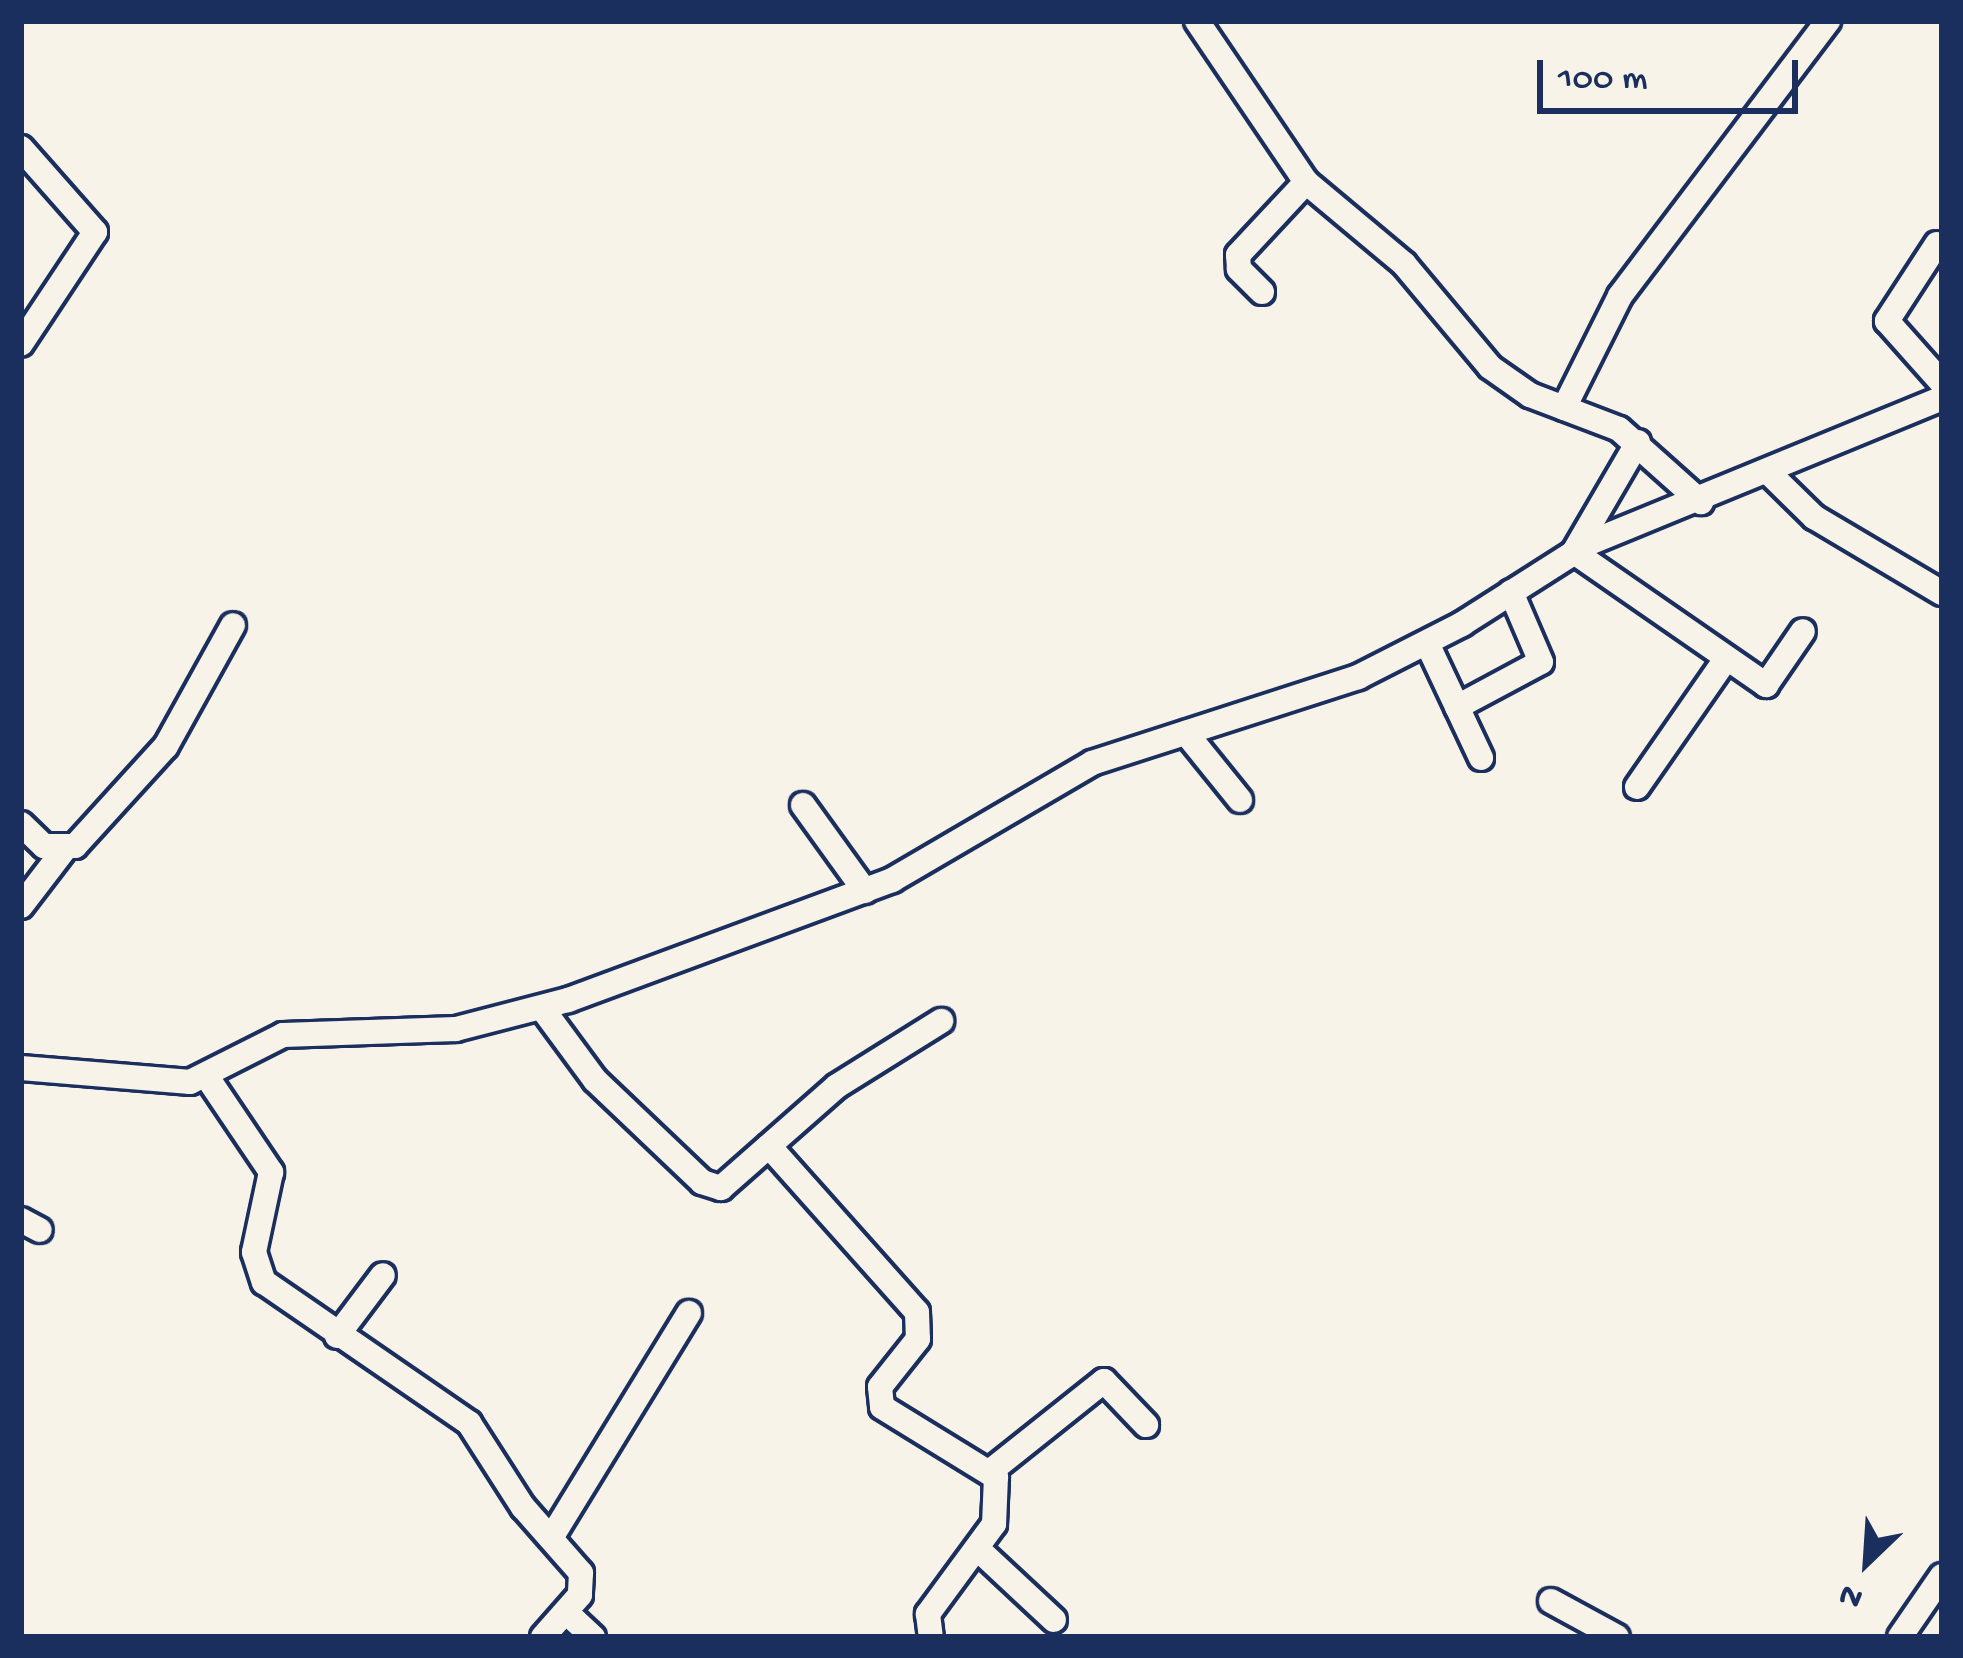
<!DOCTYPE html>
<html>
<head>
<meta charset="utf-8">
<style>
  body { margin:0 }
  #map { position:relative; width:1963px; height:1658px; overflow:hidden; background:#f7f3e8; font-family:"Gochi Hand",sans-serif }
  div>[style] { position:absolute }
  .roads { filter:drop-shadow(3px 0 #1b2f5e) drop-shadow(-3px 0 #1b2f5e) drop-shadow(0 3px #1b2f5e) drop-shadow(0 -3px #1b2f5e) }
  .minor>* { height:24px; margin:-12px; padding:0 12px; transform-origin:12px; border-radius:12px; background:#f7f3e8 }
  span { translate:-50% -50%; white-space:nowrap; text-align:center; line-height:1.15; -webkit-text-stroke:12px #f7f3e8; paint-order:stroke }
  .frame { position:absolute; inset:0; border:24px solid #1b2f5e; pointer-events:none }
  .north { position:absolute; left:1807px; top:1502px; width:120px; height:120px; -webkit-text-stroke:9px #f7f3e8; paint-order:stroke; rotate:205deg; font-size:33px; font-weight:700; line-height:48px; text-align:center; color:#1b2f5e }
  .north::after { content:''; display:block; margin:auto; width:42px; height:54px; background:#1b2f5e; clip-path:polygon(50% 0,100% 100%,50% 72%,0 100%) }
  .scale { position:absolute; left:1537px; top:60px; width:261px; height:54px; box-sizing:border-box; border:6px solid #1b2f5e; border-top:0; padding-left:15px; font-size:36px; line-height:42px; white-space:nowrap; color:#1b2f5e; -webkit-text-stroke:9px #f7f3e8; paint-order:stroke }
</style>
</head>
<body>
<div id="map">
  <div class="roads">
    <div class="minor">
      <i style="left:1197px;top:21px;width:194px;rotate:55.9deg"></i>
      <i style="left:1306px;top:182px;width:128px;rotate:39.9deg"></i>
      <i style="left:1404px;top:264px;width:134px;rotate:50.1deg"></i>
      <i style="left:1490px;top:367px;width:49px;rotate:35deg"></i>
      <i style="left:1530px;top:395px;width:95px;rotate:20.9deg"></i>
      <i style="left:1619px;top:429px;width:110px;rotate:41.7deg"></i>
      <i style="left:21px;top:148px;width:112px;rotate:48.6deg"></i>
      <i style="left:95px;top:232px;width:134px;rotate:123.5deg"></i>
      <i style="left:1937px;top:244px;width:92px;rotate:123deg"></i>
      <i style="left:1887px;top:321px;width:83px;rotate:48.4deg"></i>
      <i style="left:1262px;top:292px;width:33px;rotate:-135deg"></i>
      <i style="left:1239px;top:269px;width:14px;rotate:-94deg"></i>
      <i style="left:1238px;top:255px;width:100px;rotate:-47deg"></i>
      <i style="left:1564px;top:408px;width:125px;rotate:-63.4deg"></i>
      <i style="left:1620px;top:296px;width:345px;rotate:-52.9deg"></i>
      <i style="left:1638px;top:442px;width:127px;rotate:120.2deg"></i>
      <i style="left:1574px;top:552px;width:234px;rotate:34.7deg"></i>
      <i style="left:1766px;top:685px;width:65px;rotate:-55.6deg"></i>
      <i style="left:1770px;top:474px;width:62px;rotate:44.3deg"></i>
      <i style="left:1814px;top:517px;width:149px;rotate:30.7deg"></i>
      <i style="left:1427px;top:643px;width:127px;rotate:64.8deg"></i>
      <i style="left:1457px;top:707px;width:95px;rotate:-28.2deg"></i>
      <i style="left:1541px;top:662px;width:76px;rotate:-113.2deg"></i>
      <i style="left:1186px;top:733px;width:86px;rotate:51.1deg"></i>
      <i style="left:1637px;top:787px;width:156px;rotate:-55.2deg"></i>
      <i style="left:803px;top:805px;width:106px;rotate:54.2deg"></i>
      <i style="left:21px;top:824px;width:32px;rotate:44deg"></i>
      <i style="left:44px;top:846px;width:31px"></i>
      <i style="left:75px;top:846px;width:135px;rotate:-47.7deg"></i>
      <i style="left:166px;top:746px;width:138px;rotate:-61deg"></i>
      <i style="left:21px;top:906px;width:69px;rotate:-52.6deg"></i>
      <i style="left:542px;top:1008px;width:89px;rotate:53.6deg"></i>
      <i style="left:595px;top:1080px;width:148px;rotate:43.6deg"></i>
      <i style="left:702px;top:1182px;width:20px;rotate:18deg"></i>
      <i style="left:721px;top:1188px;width:154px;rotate:-41.3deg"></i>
      <i style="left:837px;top:1086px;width:123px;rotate:-32deg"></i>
      <i style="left:21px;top:1068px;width:170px;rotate:4.7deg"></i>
      <i style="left:190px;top:1082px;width:104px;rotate:-26.8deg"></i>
      <i style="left:283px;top:1035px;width:173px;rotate:-2deg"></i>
      <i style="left:456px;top:1029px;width:116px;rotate:-14.5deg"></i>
      <i style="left:568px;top:1000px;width:346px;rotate:-20.3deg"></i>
      <i style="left:892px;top:880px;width:232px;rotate:-30.3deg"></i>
      <i style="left:1092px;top:763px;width:280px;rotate:-17.9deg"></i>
      <i style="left:1358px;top:677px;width:117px;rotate:-27deg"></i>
      <i style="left:1462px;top:624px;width:151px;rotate:-32.5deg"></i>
      <i style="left:1589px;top:543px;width:382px;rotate:-22.3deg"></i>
      <i style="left:207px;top:1077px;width:115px;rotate:56deg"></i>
      <i style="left:271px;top:1172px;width:82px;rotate:102deg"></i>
      <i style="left:254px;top:1252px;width:32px;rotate:72deg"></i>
      <i style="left:264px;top:1282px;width:249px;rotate:34.5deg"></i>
      <i style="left:469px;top:1423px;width:100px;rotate:57.3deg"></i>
      <i style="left:523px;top:1507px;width:88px;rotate:48.7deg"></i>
      <i style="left:581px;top:1573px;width:22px;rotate:93deg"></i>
      <i style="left:580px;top:1595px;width:56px;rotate:131.4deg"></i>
      <i style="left:769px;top:1146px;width:222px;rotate:48.3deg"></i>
      <i style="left:917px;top:1312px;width:27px;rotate:88deg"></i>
      <i style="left:918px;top:1339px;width:61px;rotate:128.4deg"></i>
      <i style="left:880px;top:1387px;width:20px;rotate:84deg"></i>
      <i style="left:882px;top:1407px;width:134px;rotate:31.6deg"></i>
      <i style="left:996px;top:1477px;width:47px;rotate:92.4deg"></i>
      <i style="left:994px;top:1524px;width:112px;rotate:126.3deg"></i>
      <i style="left:928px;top:1614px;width:23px;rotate:83deg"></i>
      <i style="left:21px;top:1220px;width:21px;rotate:28deg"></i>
      <i style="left:337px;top:1336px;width:76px;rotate:-53deg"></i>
      <i style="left:992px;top:1470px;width:143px;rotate:-38.5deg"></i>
      <i style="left:1104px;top:1381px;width:61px;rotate:46.3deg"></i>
      <i style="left:551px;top:1538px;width:264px;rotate:-58.5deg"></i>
      <i style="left:980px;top:1551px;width:101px;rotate:43deg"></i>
      <i style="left:1551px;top:1601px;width:75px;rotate:28.6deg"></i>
      <i style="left:566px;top:1612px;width:37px;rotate:43deg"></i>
      <i style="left:1900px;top:1637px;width:74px;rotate:-55.5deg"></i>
    </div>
  </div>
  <div class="frame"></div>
  <div class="north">N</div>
  <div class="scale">100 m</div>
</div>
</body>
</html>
